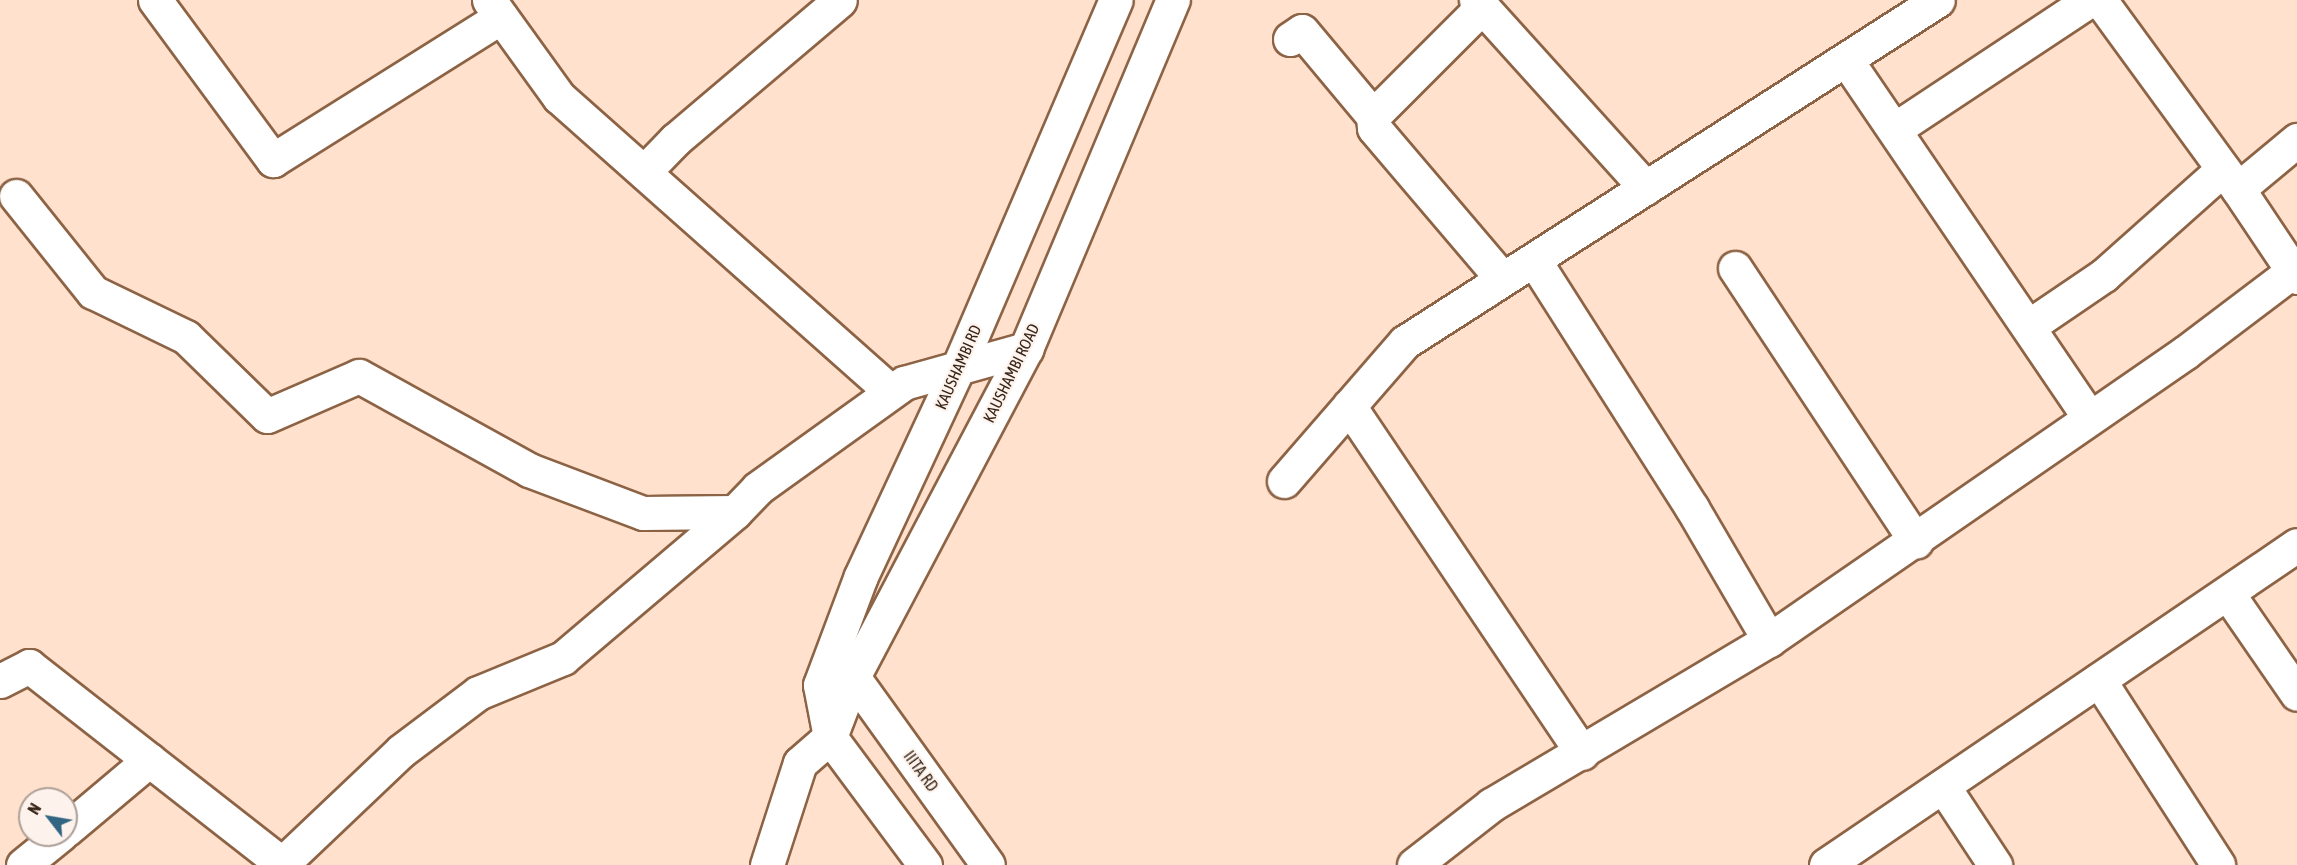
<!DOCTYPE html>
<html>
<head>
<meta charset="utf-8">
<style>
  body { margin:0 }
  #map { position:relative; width:2297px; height:865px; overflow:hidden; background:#ffe1cd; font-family:"Asap Condensed",sans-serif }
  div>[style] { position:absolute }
  .roads { filter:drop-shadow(2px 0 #8d6345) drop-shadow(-2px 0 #8d6345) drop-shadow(0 2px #8d6345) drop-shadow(0 -2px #8d6345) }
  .minor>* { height:33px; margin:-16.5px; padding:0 16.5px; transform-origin:16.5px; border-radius:16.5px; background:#fff }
  .major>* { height:33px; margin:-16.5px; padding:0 16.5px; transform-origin:16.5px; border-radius:16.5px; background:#fff }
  span { translate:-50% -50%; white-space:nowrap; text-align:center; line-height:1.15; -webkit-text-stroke:4.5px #fdf3ec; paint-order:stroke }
  .street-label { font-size:16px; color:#362417 }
  .north { position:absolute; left:18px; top:787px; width:60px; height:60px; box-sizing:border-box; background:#fdf3ec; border:2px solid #ada097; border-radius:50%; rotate:301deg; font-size:16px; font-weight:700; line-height:24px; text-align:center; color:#362417 }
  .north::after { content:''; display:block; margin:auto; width:21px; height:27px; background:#326582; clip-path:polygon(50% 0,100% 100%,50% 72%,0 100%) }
</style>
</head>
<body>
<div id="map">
  <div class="roads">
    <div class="minor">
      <i style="left:155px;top:0;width:199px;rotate:53.6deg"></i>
      <i style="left:273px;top:160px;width:269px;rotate:-32.1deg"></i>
      <i style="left:489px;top:0;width:120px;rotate:54.2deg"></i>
      <i style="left:559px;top:97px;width:444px;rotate:41.6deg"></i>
      <i style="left:1476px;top:0;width:253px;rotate:47.9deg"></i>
      <i style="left:2100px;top:0;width:234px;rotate:53.9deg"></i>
      <i style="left:2238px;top:189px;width:106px;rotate:56.2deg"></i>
      <i style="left:1290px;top:39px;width:14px;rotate:-34deg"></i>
      <i style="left:1302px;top:31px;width:111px;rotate:50.1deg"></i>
      <i style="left:1373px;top:116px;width:12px;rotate:85deg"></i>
      <i style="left:1374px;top:128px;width:196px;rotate:49.6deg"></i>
      <i style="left:1501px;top:277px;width:20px;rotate:139deg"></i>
      <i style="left:1847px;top:61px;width:430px;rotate:55.8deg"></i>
      <i style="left:1373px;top:116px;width:154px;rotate:-45deg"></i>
      <i style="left:1895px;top:129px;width:234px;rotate:-33.5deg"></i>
      <i style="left:644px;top:172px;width:45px;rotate:-45.9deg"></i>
      <i style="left:675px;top:140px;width:216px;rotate:-40.3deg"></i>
      <i style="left:2238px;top:189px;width:77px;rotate:-39.7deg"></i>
      <i style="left:16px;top:196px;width:123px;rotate:51.3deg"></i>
      <i style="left:93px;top:292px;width:103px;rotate:25.8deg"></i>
      <i style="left:186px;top:337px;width:113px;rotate:44.3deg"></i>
      <i style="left:267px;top:416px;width:100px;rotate:-23.5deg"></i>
      <i style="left:359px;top:376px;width:194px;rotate:28.9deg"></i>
      <i style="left:529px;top:470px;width:122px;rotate:20.7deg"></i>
      <i style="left:643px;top:513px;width:92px;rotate:-0.6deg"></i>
      <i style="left:1534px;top:260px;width:294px;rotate:57.5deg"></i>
      <i style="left:1692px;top:508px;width:153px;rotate:59.7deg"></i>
      <i style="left:1735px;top:268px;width:328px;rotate:56.5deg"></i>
      <i style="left:2029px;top:326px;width:91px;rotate:-34.2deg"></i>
      <i style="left:2104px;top:275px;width:159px;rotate:-41.7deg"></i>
      <i style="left:1349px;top:406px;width:418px;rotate:56.1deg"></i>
      <i style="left:1284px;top:481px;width:184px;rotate:-49deg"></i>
      <i style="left:1405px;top:342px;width:633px;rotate:-32.69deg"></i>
      <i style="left:2228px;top:594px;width:121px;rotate:55.4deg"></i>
      <i style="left:2099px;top:680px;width:220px;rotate:57.2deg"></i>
      <i style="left:0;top:681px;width:33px;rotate:-27deg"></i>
      <i style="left:29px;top:666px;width:321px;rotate:38deg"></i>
      <i style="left:282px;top:864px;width:164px;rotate:-43.5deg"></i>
      <i style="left:401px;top:751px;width:96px;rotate:-37deg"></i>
      <i style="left:478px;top:693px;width:92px;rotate:-22.4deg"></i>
      <i style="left:563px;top:658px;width:226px;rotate:-40.3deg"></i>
      <i style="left:735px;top:512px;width:33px;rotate:-46deg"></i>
      <i style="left:758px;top:488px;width:180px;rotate:-35.7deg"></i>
      <i style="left:904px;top:383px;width:127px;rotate:-15.6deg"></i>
      <i style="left:1943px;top:786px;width:95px;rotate:56.6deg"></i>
      <i style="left:66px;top:830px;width:109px;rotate:-40.1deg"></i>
      <i style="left:23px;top:865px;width:48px;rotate:-39deg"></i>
      <i style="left:767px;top:865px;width:107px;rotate:-72.1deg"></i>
      <i style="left:800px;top:763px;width:40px;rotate:-41deg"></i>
      <i style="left:1414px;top:865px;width:98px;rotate:-37.9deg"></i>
      <i style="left:1491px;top:805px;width:323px;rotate:-30.7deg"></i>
      <i style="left:1769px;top:640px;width:507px;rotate:-34.63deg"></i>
      <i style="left:2186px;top:352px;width:134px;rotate:-37.1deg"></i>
      <i style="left:1826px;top:865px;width:569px;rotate:-34.19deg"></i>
    </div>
    <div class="major">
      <i style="left:853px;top:677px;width:231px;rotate:54.3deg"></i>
      <i style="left:830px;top:737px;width:64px;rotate:-69deg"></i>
      <i style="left:853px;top:677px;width:371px;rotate:-62.2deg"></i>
      <i style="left:1026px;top:349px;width:379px;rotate:-67.2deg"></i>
      <i style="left:925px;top:865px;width:159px;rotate:-126.6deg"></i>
      <i style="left:830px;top:737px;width:53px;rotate:-100.9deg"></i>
      <i style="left:820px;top:685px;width:116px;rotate:-69.4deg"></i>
      <i style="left:861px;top:576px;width:230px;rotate:-65deg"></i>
      <i style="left:958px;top:368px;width:400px;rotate:-66.8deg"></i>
    </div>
  </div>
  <div class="street-label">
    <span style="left:958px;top:367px;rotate:-66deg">KAUSHAMBI RD</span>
    <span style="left:1011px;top:373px;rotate:-64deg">KAUSHAMBI ROAD</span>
    <span style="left:921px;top:771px;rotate:54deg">IIITA RD</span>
  </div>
  <div class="north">N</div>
</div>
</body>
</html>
